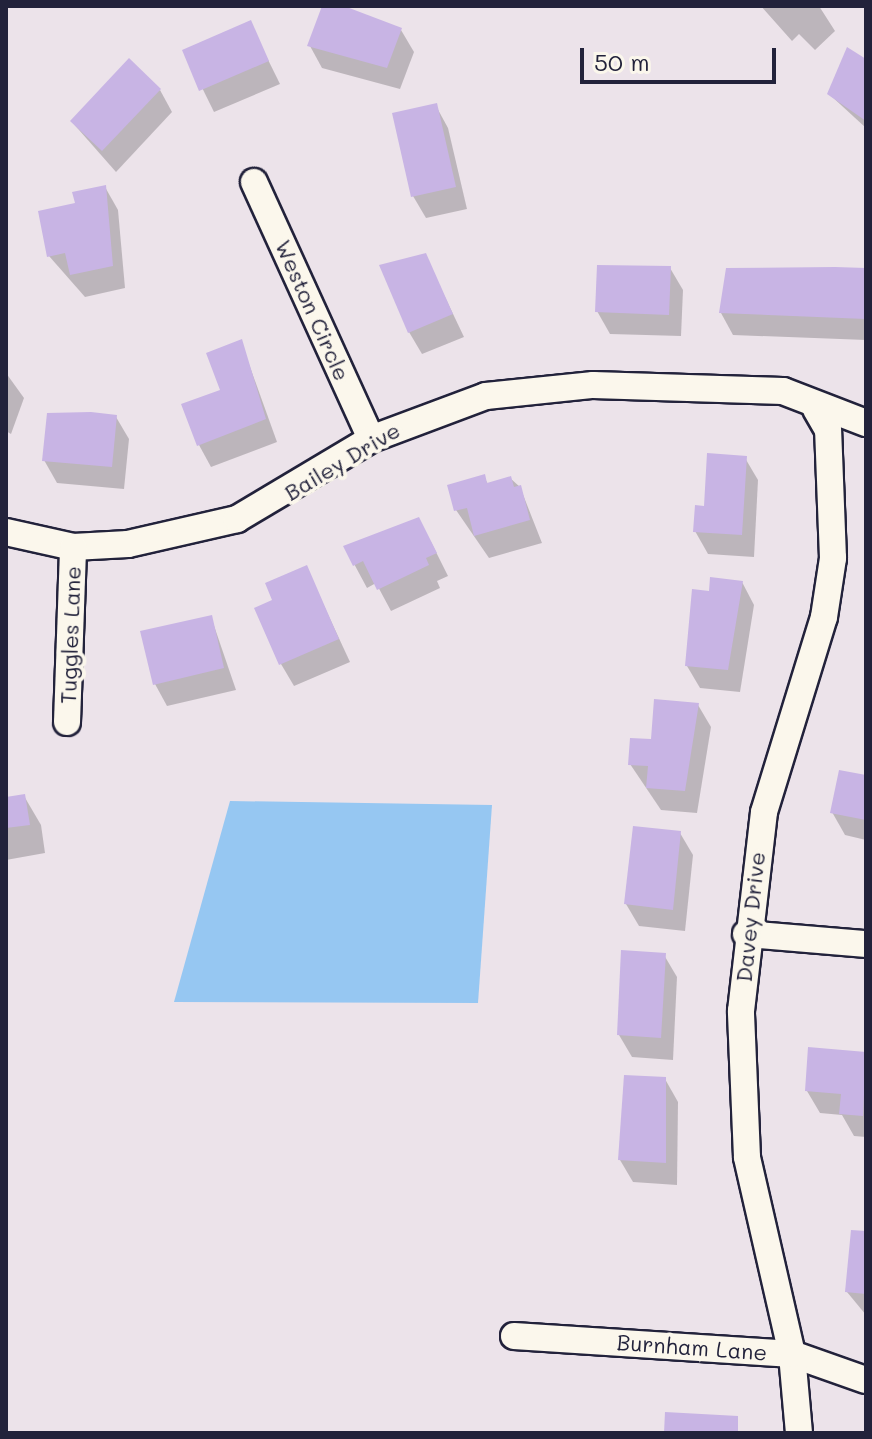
<!DOCTYPE html>
<html>
<head>
<meta charset="utf-8">
<style>
  body { margin:0 }
  #map { position:relative; width:872px; height:1439px; overflow:hidden; background:#ece3ea; font-family:Mali,sans-serif }
  div>[style] { position:absolute }
  .water>* { inset:0; background:#96c7f2 }
  .shadow>* { inset:0; background:#0003 }
  .building>* { inset:0; background:#c8b4e4 }
  .roads { filter:drop-shadow(2px 0 #22223b) drop-shadow(-2px 0 #22223b) drop-shadow(0 2px #22223b) drop-shadow(0 -2px #22223b) }
  .minor>* { height:26px; margin:-13px; padding:0 13px; transform-origin:13px; border-radius:13px; background:#fbf7ec }
  span { translate:-50% -50%; white-space:nowrap; text-align:center; line-height:1.15; -webkit-text-stroke:8px #fbf7ec; paint-order:stroke }
  .street-label { font-size:22px; color:#22223b }
  .frame { position:absolute; inset:0; border:8px solid #22223b; pointer-events:none }
  .scale { position:absolute; left:580px; top:48px; width:196px; height:36px; box-sizing:border-box; border:4px solid #22223b; border-top:0; padding-left:10px; font-size:24px; line-height:28px; white-space:nowrap; color:#22223b; -webkit-text-stroke:6px #fbf7ec; paint-order:stroke }
</style>
</head>
<body>
<div id="map">
  <div class="water">
    <i style="clip-path:polygon(230px 801px,492px 805px,478px 1003px,174px 1002px)"></i>
  </div>
  <div class="shadow">
    <i style="clip-path:polygon(325px 6px,401px 30px,414px 52px,400px 89px,322px 68px,310px 46px)"></i>
    <i style="clip-path:polygon(761px 6px,819px 6px,835px 31px,815px 50px,799px 34px,792px 41px)"></i>
    <i style="clip-path:polygon(250px 23px,280px 84px,214px 112px,184px 51px)"></i>
    <i style="clip-path:polygon(866px 63px,866px 128px,829px 94px)"></i>
    <i style="clip-path:polygon(160px 90px,172px 112px,116px 172px,72px 122px)"></i>
    <i style="clip-path:polygon(436px 106px,448px 128px,467px 209px,426px 218px,413px 196px)"></i>
    <i style="clip-path:polygon(105px 187px,118px 210px,125px 288px,85px 297px,49px 256px,77px 205px)"></i>
    <i style="clip-path:polygon(425px 255px,464px 337px,422px 354px,409px 332px)"></i>
    <i style="clip-path:polygon(670px 268px,683px 290px,681px 336px,610px 334px,597px 311px)"></i>
    <i style="clip-path:polygon(866px 271px,866px 340px,733px 335px,721px 313px)"></i>
    <i style="clip-path:polygon(241px 342px,277px 442px,211px 467px,199px 445px)"></i>
    <i style="clip-path:polygon(6px 373px,24px 398px,11px 434px,6px 431px)"></i>
    <i style="clip-path:polygon(116px 417px,129px 439px,124px 489px,57px 483px,44px 460px)"></i>
    <i style="clip-path:polygon(745px 458px,758px 480px,754px 557px,708px 554px,695px 531px)"></i>
    <i style="clip-path:polygon(484px 477px,488px 484px,510px 478px,520px 487px,542px 543px,489px 558px,456px 510px)"></i>
    <i style="clip-path:polygon(431px 542px,448px 576px,437px 581px,440px 588px,391px 611px,376px 583px,367px 588px,345px 547px)"></i>
    <i style="clip-path:polygon(306px 567px,350px 662px,294px 686px,281px 664px,275px 601px)"></i>
    <i style="clip-path:polygon(742px 582px,754px 605px,740px 692px,700px 688px,687px 666px,710px 593px)"></i>
    <i style="clip-path:polygon(211px 617px,236px 690px,167px 706px,155px 684px)"></i>
    <i style="clip-path:polygon(698px 705px,711px 727px,697px 813px,661px 810px,630px 764px)"></i>
    <i style="clip-path:polygon(866px 777px,866px 840px,845px 835px,832px 812px)"></i>
    <i style="clip-path:polygon(24px 796px,41px 825px,45px 853px,6px 860px,6px 799px)"></i>
    <i style="clip-path:polygon(680px 833px,693px 855px,685px 931px,639px 926px,626px 904px)"></i>
    <i style="clip-path:polygon(664px 955px,677px 977px,673px 1060px,632px 1057px,619px 1035px)"></i>
    <i style="clip-path:polygon(810px 1049px,866px 1054px,866px 1137px,854px 1136px,842px 1115px,820px 1113px,807px 1091px)"></i>
    <i style="clip-path:polygon(665px 1079px,678px 1102px,677px 1185px,633px 1182px,620px 1160px)"></i>
    <i style="clip-path:polygon(866px 1258px,866px 1315px,847px 1292px)"></i>
  </div>
  <div class="building">
    <i style="clip-path:polygon(322px 6px,344px 6px,402px 28px,387px 68px,307px 46px)"></i>
    <i style="clip-path:polygon(251px 20px,269px 61px,199px 91px,182px 50px)"></i>
    <i style="clip-path:polygon(847px 47px,866px 59px,866px 121px,827px 94px)"></i>
    <i style="clip-path:polygon(129px 58px,161px 89px,102px 151px,70px 121px)"></i>
    <i style="clip-path:polygon(437px 103px,456px 187px,411px 197px,392px 113px)"></i>
    <i style="clip-path:polygon(106px 185px,113px 266px,70px 275px,65px 253px,47px 257px,38px 211px,75px 203px,72px 192px)"></i>
    <i style="clip-path:polygon(426px 253px,453px 314px,408px 333px,379px 265px)"></i>
    <i style="clip-path:polygon(597px 265px,671px 266px,669px 315px,595px 312px)"></i>
    <i style="clip-path:polygon(835px 267px,866px 268px,866px 319px,719px 313px,726px 268px)"></i>
    <i style="clip-path:polygon(242px 339px,266px 419px,197px 446px,181px 404px,220px 390px,206px 353px)"></i>
    <i style="clip-path:polygon(91px 412px,117px 415px,112px 467px,42px 461px,47px 413px)"></i>
    <i style="clip-path:polygon(707px 453px,747px 456px,742px 535px,693px 532px,695px 505px,704px 506px)"></i>
    <i style="clip-path:polygon(485px 474px,487px 483px,511px 476px,514px 487px,521px 485px,530px 520px,474px 536px,467px 508px,454px 511px,447px 485px)"></i>
    <i style="clip-path:polygon(419px 517px,437px 553px,426px 558px,429px 565px,377px 590px,363px 561px,353px 566px,343px 546px)"></i>
    <i style="clip-path:polygon(307px 565px,339px 639px,279px 665px,254px 608px,272px 600px,265px 583px)"></i>
    <i style="clip-path:polygon(710px 577px,743px 581px,728px 670px,685px 666px,692px 589px,709px 591px)"></i>
    <i style="clip-path:polygon(212px 615px,224px 668px,153px 685px,140px 631px)"></i>
    <i style="clip-path:polygon(654px 699px,699px 703px,685px 791px,646px 788px,648px 766px,628px 765px,630px 738px,651px 739px)"></i>
    <i style="clip-path:polygon(839px 770px,866px 775px,866px 820px,830px 813px)"></i>
    <i style="clip-path:polygon(25px 794px,30px 825px,6px 828px,6px 797px)"></i>
    <i style="clip-path:polygon(633px 826px,681px 831px,673px 910px,624px 904px)"></i>
    <i style="clip-path:polygon(621px 950px,666px 953px,661px 1038px,617px 1035px)"></i>
    <i style="clip-path:polygon(808px 1047px,866px 1052px,863px 1116px,839px 1114px,841px 1094px,805px 1091px)"></i>
    <i style="clip-path:polygon(624px 1075px,666px 1077px,666px 1163px,618px 1160px)"></i>
    <i style="clip-path:polygon(851px 1230px,866px 1231px,866px 1294px,845px 1292px)"></i>
    <i style="clip-path:polygon(665px 1412px,738px 1416px,738px 1433px,664px 1433px)"></i>
  </div>
  <div class="roads">
    <div class="minor">
      <i style="left:254px;top:182px;width:282px;rotate:65.5deg"></i>
      <i style="left:6px;top:532px;width:69px;rotate:12.6deg"></i>
      <i style="left:73px;top:547px;width:55px;rotate:-3.1deg"></i>
      <i style="left:128px;top:544px;width:112px;rotate:-12.9deg"></i>
      <i style="left:237px;top:519px;width:156px;rotate:-30.8deg"></i>
      <i style="left:371px;top:439px;width:123px;rotate:-20.5deg"></i>
      <i style="left:486px;top:396px;width:108px;rotate:-5.9deg"></i>
      <i style="left:593px;top:385px;width:190px;rotate:1.8deg"></i>
      <i style="left:783px;top:391px;width:89px;rotate:21.1deg"></i>
      <i style="left:67px;top:722px;width:175px;rotate:-88deg"></i>
      <i style="left:746px;top:934px;width:120px;rotate:4.8deg"></i>
      <i style="left:514px;top:1336px;width:279px;rotate:3.7deg"></i>
      <i style="left:792px;top:1354px;width:78px;rotate:19.4deg"></i>
      <i style="left:799px;top:1433px;width:79px;rotate:-95.1deg"></i>
      <i style="left:792px;top:1354px;width:202px;rotate:-102.9deg"></i>
      <i style="left:747px;top:1157px;width:146px;rotate:-92.4deg"></i>
      <i style="left:741px;top:1011px;width:200px;rotate:-83.4deg"></i>
      <i style="left:764px;top:812px;width:204px;rotate:-72.9deg"></i>
      <i style="left:824px;top:617px;width:60px;rotate:-81.3deg"></i>
      <i style="left:833px;top:558px;width:128px;rotate:-92.2deg"></i>
      <i style="left:828px;top:430px;width:24px;rotate:-120deg"></i>
    </div>
  </div>
  <div class="street-label">
    <span style="left:313px;top:310px;rotate:66deg">Weston Circle</span>
    <span style="left:342px;top:461px;rotate:-31deg">Bailey Drive</span>
    <span style="left:70px;top:635px;rotate:-88deg">Tuggles Lane</span>
    <span style="left:750px;top:917px;rotate:-84deg">Davey Drive</span>
    <span style="left:692px;top:1347px;rotate:4deg">Burnham Lane</span>
  </div>
  <div class="frame"></div>
  <div class="scale">50 m</div>
</div>
</body>
</html>
